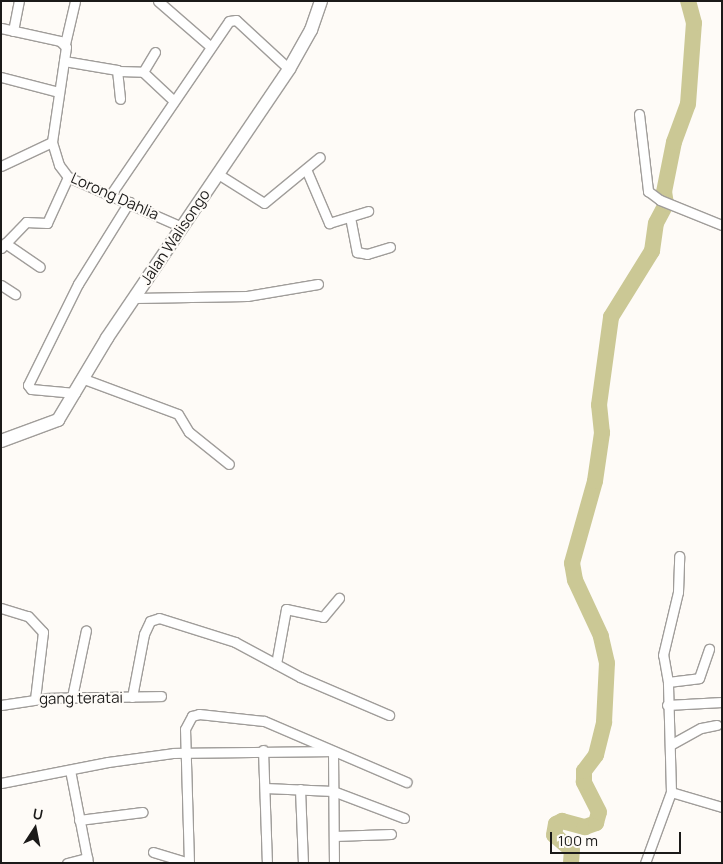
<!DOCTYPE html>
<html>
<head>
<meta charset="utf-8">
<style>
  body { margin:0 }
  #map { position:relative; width:723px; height:864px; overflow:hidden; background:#fefbf7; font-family:Manrope,sans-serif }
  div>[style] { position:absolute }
  .river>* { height:16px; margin:-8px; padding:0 8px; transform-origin:8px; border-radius:8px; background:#cbc895 }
  .roads { filter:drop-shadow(1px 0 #a09d9a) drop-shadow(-1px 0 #a09d9a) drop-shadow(0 1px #a09d9a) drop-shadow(0 -1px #a09d9a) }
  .street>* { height:9px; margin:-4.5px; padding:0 4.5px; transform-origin:4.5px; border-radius:4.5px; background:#fff }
  .secondary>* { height:12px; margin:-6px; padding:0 6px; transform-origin:6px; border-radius:6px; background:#fff }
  span { translate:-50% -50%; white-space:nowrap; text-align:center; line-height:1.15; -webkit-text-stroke:4px #fefbf7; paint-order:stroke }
  .street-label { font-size:15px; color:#1b1a19 }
  .frame { position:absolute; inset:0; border:2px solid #1b1a19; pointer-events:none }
  .north { position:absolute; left:10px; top:804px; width:50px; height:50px; -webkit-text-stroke:4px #fefbf7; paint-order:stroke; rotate:11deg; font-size:14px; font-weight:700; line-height:20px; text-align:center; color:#1b1a19 }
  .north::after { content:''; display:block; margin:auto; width:18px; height:22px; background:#1b1a19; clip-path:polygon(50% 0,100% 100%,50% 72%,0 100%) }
  .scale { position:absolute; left:550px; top:832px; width:131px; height:22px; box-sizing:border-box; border:2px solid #1b1a19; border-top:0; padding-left:6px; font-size:15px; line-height:18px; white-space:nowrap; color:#1b1a19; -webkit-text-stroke:4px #fefbf7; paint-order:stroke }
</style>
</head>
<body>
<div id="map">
  <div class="river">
    <i style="left:571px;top:863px;width:13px;rotate:-86deg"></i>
    <i style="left:572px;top:850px;width:23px;rotate:-140deg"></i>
    <i style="left:554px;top:835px;width:11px;rotate:-80deg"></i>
    <i style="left:556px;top:824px;width:7px;rotate:-27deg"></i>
    <i style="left:562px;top:821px;width:24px;rotate:15deg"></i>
    <i style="left:585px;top:827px;width:12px;rotate:-20deg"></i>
    <i style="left:596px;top:823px;width:11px;rotate:-75deg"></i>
    <i style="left:599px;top:812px;width:34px;rotate:-117deg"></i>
    <i style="left:584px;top:782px;width:11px;rotate:-90deg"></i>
    <i style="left:584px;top:771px;width:20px;rotate:-53deg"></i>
    <i style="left:596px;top:755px;width:34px;rotate:-76deg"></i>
    <i style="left:604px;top:722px;width:59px;rotate:-87.1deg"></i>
    <i style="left:607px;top:663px;width:28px;rotate:-103deg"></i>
    <i style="left:601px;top:636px;width:62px;rotate:-114.9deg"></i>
    <i style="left:575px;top:580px;width:17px;rotate:-100deg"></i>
    <i style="left:572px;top:563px;width:85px;rotate:-74.3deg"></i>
    <i style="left:595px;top:481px;width:49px;rotate:-81.7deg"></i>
    <i style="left:602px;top:433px;width:28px;rotate:-96deg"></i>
    <i style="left:599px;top:405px;width:89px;rotate:-82.2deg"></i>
    <i style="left:611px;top:317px;width:78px;rotate:-58.2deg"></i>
    <i style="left:652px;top:251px;width:28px;rotate:-82deg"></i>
    <i style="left:656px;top:223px;width:21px;rotate:-62deg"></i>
    <i style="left:666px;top:204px;width:12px;rotate:-99deg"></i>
    <i style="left:664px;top:192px;width:51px;rotate:-78.7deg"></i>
    <i style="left:674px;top:142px;width:40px;rotate:-69.8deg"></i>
    <i style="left:688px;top:104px;width:81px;rotate:-85.8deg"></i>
    <i style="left:694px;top:23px;width:23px;rotate:-105deg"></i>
  </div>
  <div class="roads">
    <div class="street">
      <i style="left:158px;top:1px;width:70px;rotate:41deg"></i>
      <i style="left:1px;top:28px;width:60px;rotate:12.4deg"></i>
      <i style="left:60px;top:41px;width:8px;rotate:45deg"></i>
      <i style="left:66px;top:47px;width:96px;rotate:98.4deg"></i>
      <i style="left:52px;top:142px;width:24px;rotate:73deg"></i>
      <i style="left:59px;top:165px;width:15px;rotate:53deg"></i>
      <i style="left:68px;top:177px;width:124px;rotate:23.7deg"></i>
      <i style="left:13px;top:31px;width:31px;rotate:-79deg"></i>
      <i style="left:65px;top:44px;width:44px;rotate:-76.9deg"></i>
      <i style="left:155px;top:52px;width:23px;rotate:121deg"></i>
      <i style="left:143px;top:72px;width:42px;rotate:43.1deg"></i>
      <i style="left:64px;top:61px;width:54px;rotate:9.6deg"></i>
      <i style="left:117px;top:70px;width:29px;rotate:84deg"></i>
      <i style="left:119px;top:71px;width:24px;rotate:2deg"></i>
      <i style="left:1px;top:77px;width:60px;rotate:14.5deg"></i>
      <i style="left:639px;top:114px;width:78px;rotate:83.3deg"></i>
      <i style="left:648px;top:191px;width:15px;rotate:37deg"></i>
      <i style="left:660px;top:200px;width:67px;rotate:22deg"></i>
      <i style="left:1px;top:166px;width:56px;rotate:-25.2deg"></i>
      <i style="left:306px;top:169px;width:59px;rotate:66.9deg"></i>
      <i style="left:329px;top:223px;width:41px;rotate:-17.1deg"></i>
      <i style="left:218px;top:174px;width:54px;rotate:32.2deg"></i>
      <i style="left:264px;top:203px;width:72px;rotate:-39.4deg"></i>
      <i style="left:111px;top:194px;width:209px;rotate:-55.7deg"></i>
      <i style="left:229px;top:21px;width:7px;rotate:-8deg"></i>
      <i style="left:236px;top:20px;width:72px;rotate:42.8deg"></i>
      <i style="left:350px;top:217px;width:36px;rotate:79deg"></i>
      <i style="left:357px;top:252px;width:10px;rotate:11deg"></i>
      <i style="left:367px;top:254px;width:24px;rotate:-17deg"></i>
      <i style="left:5px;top:243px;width:42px;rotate:34.4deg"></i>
      <i style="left:1px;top:248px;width:36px;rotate:-46deg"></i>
      <i style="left:26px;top:222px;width:21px;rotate:3deg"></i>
      <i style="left:47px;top:223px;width:51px;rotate:-65.5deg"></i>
      <i style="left:1px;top:285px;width:17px;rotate:33deg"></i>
      <i style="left:135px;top:298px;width:112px;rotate:-1deg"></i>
      <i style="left:247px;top:296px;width:72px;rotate:-9.6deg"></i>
      <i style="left:84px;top:379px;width:100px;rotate:20.4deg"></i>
      <i style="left:178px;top:414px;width:21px;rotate:59deg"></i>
      <i style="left:189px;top:432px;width:51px;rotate:38.7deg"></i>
      <i style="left:75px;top:393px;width:44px;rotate:-174.8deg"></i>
      <i style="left:31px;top:389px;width:5px;rotate:-127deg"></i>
      <i style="left:28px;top:385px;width:113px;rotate:-63.7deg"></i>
      <i style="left:78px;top:284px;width:97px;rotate:-58.1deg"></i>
      <i style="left:1px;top:608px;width:28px;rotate:17deg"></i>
      <i style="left:28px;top:616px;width:22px;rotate:47deg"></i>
      <i style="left:43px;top:632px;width:67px;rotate:96.8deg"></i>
      <i style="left:276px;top:664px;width:56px;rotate:-79.7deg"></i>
      <i style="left:286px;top:609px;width:38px;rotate:12deg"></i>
      <i style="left:323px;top:617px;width:25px;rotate:-50deg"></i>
      <i style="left:668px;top:682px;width:31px;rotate:-7deg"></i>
      <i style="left:699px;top:678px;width:31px;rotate:-71deg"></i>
      <i style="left:72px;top:697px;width:68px;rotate:-78.2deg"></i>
      <i style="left:132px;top:697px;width:64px;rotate:-79.2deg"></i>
      <i style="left:144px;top:634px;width:14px;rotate:-65deg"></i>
      <i style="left:150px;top:621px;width:9px;rotate:-18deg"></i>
      <i style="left:159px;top:618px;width:80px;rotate:17.5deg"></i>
      <i style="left:235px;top:642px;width:74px;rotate:28.3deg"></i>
      <i style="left:300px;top:677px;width:97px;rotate:23.1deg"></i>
      <i style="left:1px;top:705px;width:48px;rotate:-8.5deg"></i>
      <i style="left:48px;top:698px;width:113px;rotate:-1deg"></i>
      <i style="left:667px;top:705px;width:55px;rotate:-3.1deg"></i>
      <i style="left:670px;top:745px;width:35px;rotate:-29deg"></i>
      <i style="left:701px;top:728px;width:16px;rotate:-11deg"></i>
      <i style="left:263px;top:750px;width:113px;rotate:88deg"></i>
      <i style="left:70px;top:770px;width:95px;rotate:79deg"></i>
      <i style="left:1px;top:783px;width:109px;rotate:-11.1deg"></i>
      <i style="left:108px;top:762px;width:67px;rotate:-7.8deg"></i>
      <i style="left:174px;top:753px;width:159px;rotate:-0.7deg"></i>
      <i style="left:333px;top:751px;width:112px;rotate:89.5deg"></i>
      <i style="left:265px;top:788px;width:68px;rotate:2.5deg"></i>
      <i style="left:333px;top:791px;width:76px;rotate:20.8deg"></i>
      <i style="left:300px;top:789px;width:74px;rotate:87.7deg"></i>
      <i style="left:671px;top:792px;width:53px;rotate:16.4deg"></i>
      <i style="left:79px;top:820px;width:64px;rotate:-7.2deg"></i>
      <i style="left:334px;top:836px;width:57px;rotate:-2deg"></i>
      <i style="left:153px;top:852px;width:37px;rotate:17deg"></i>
      <i style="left:67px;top:863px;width:21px;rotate:-14deg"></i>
      <i style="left:189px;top:863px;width:134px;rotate:-91.7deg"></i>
      <i style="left:185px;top:729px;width:15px;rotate:-62deg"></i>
      <i style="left:192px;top:716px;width:7px;rotate:-16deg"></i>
      <i style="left:199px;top:714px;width:65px;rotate:6.1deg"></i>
      <i style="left:264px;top:721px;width:155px;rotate:23.2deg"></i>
      <i style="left:645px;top:863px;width:76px;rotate:-69.9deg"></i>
      <i style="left:671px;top:792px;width:110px;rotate:-91.6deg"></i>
      <i style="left:668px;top:682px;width:27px;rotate:-100deg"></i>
      <i style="left:663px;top:655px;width:65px;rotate:-76.6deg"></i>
      <i style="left:678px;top:592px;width:36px;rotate:-88deg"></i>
    </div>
    <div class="secondary">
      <i style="left:1px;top:441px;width:61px;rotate:-20.2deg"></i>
      <i style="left:58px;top:420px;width:96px;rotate:-59.1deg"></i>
      <i style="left:107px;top:338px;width:325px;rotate:-55.9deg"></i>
      <i style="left:289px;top:69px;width:45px;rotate:-60.6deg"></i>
      <i style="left:311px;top:30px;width:31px;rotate:-71deg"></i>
    </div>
  </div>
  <div class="street-label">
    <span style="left:115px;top:196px;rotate:24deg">Lorong Dahlia</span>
    <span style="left:175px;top:237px;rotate:-56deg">Jalan Walisongo</span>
    <span style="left:81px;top:698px;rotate:-1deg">gang teratai</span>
  </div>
  <div class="frame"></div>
  <div class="north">U</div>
  <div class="scale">100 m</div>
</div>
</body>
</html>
